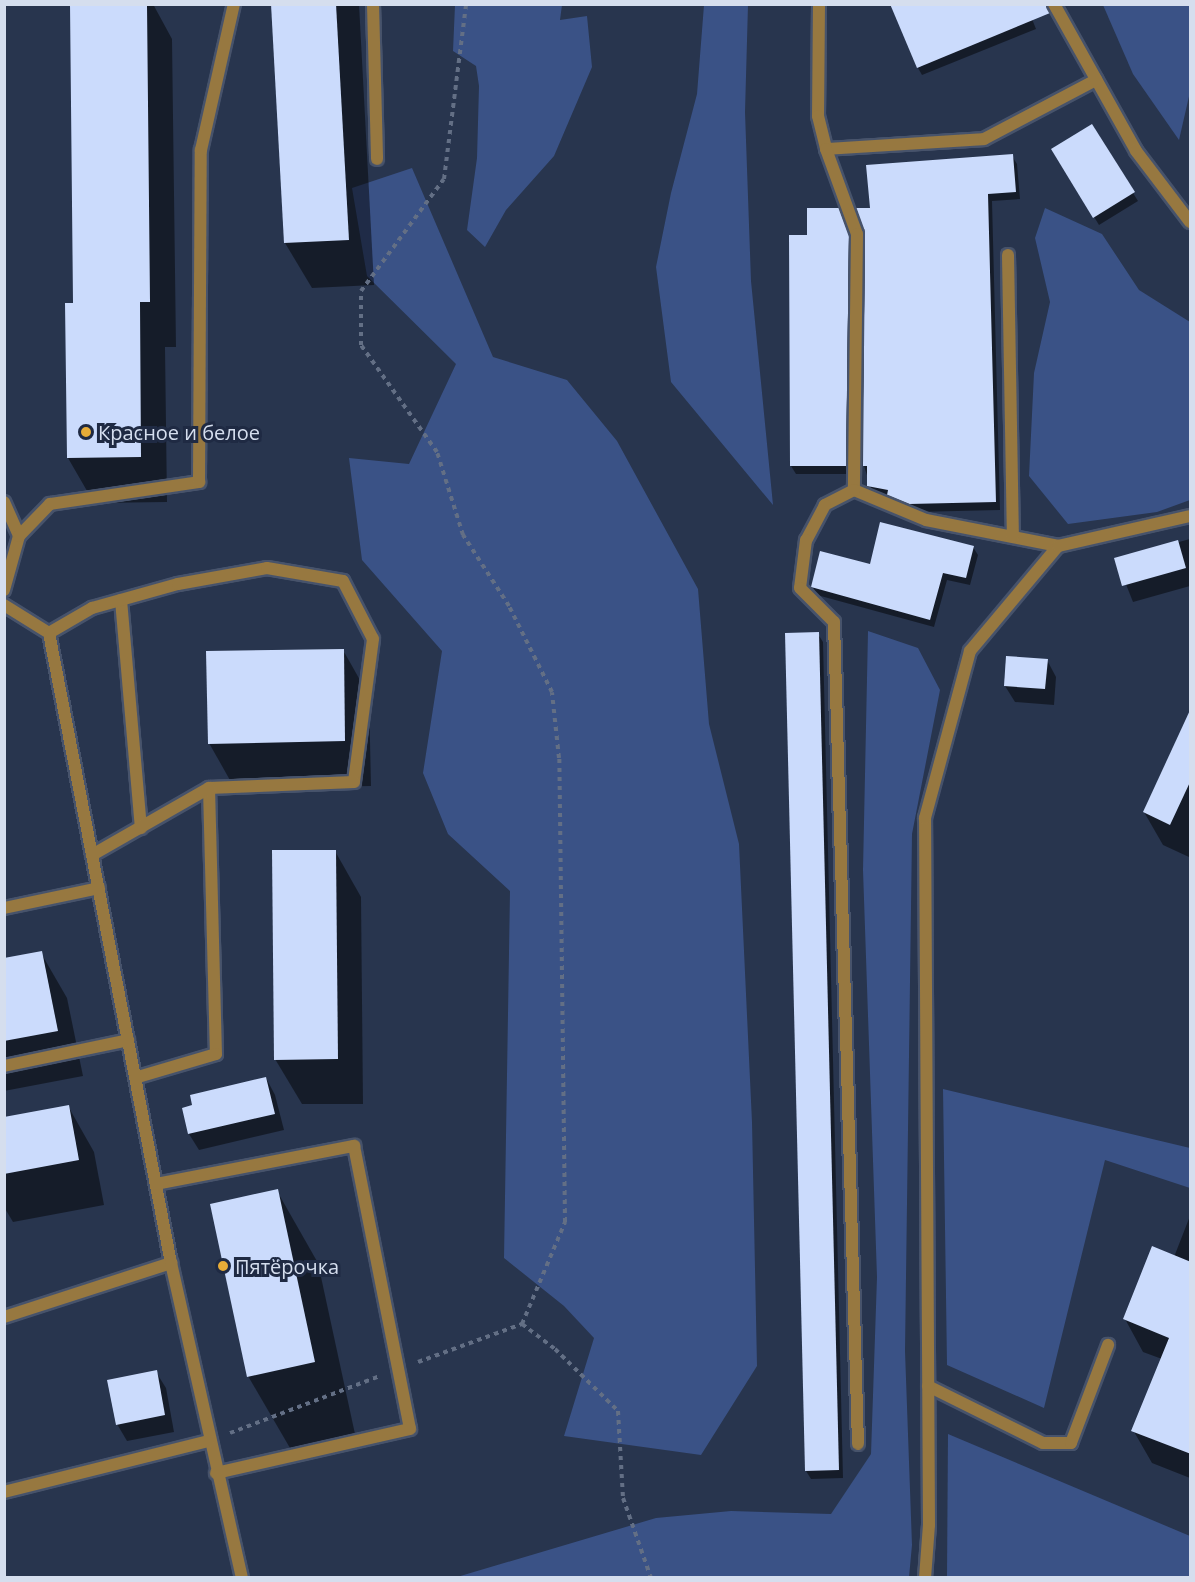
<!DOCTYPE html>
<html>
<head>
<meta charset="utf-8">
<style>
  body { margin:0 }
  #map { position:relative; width:1195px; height:1582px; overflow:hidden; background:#28354e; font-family:"Open Sans",sans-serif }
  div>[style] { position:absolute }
  .green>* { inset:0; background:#3a5286 }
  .shadow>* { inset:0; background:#0007 }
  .building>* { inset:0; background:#cbdbfc }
  .path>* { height:4px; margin-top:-2px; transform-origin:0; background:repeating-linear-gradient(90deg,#636f85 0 4.5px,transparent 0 9px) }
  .roads { filter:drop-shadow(2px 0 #47536b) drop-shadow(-2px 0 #47536b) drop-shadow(0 2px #47536b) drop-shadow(0 -2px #47536b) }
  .service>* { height:12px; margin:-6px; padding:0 6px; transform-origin:6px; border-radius:6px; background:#977840 }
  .minor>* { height:12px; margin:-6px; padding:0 6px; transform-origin:6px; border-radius:6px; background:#977840 }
  .dots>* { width:16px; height:16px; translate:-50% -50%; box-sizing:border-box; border:3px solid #1f2a43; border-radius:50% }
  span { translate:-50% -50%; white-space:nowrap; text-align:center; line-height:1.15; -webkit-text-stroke:6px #1f2a43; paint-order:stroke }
  .poi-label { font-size:20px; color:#d5deee }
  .left { translate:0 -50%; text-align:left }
  .frame { position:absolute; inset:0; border:6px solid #d5deee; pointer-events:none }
</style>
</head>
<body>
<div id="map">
  <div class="green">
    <i style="clip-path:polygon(455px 5px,562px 5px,560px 20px,587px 16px,592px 67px,554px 156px,506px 210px,485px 247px,467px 230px,477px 158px,479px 86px,476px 66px,453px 51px)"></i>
    <i style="clip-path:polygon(704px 5px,748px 5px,745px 112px,751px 281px,773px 505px,671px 382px,656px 267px,671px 193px,697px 94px)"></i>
    <i style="clip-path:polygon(1103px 5px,1190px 5px,1190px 92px,1179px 140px,1133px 74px)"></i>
    <i style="clip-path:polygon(412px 168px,493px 357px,567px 380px,617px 441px,698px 589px,709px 724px,739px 844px,752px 1122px,757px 1366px,701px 1455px,564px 1436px,594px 1338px,564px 1306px,504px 1258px,510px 891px,448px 834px,423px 773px,442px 651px,362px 560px,349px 458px,409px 464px,456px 364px,367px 276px,352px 188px)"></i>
    <i style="clip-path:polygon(1045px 208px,1102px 234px,1139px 290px,1190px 322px,1190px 500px,1157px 512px,1068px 524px,1029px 476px,1034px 373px,1050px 302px,1035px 238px)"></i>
    <i style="clip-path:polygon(868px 631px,918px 648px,940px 690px,912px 834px,905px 1351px,912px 1545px,909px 1577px,457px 1577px,656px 1518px,731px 1511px,831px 1514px,871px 1454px,877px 1277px,863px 870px)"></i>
    <i style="clip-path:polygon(943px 1089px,1190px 1148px,1190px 1188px,1105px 1160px,1044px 1408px,947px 1365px)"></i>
    <i style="clip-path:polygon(948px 1434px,1190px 1536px,1190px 1577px,947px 1577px)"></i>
  </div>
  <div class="shadow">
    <i style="clip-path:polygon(72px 4px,153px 4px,172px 39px,176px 347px,165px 347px,167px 502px,94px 503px,68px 458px,75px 304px)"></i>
    <i style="clip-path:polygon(273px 4px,359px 4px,374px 285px,312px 288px,285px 243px)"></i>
    <i style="clip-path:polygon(1026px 4px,1036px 29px,922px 75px,918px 68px)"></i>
    <i style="clip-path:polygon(1091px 126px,1138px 201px,1099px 225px,1053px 150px)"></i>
    <i style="clip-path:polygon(1012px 156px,1017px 164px,1020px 199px,992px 201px,1000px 510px,915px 512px,893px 503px,890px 497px,873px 494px,864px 466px,871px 210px)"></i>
    <i style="clip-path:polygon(838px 210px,852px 245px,850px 474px,796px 474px,791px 466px,809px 237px)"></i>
    <i style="clip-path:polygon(1190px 539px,1190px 586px,1133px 602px,1116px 559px)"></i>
    <i style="clip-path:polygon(973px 547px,978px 555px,970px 585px,947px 580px,934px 627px,817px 595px,813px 587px,871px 566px)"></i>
    <i style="clip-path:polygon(818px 634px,823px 642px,843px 1478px,811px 1479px,806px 1471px)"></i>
    <i style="clip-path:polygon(343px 650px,369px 696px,371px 786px,235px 789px,209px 743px)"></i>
    <i style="clip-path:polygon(1047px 660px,1056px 677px,1054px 705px,1015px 702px,1005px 686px)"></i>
    <i style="clip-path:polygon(1190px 712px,1190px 853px,1189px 857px,1163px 845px,1144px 812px)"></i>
    <i style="clip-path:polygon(335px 851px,361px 897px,363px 1104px,302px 1104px,275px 1059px)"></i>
    <i style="clip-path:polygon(41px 953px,67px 998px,83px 1076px,4px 1091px,4px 960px)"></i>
    <i style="clip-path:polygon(266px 1078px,275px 1095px,284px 1130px,199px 1150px,189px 1134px)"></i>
    <i style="clip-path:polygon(68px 1106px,94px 1152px,104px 1205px,13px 1222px,4px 1207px,4px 1118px)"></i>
    <i style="clip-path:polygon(277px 1191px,318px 1263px,355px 1434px,290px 1448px,248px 1376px)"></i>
    <i style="clip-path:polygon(1190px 1216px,1190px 1478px,1152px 1463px,1133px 1430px,1162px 1359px,1143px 1352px,1125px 1319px,1174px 1257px)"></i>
    <i style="clip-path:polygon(156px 1372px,166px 1388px,174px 1432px,127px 1441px,117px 1424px)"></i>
  </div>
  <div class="building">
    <i style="clip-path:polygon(70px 4px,147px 4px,150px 302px,140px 302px,141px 457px,67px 458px,65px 303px,73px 303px)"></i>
    <i style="clip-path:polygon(271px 4px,336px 4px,349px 240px,284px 243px)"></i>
    <i style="clip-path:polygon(890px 4px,1046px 4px,1050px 13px,917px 68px)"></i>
    <i style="clip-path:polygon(1092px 124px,1135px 192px,1093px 218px,1051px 149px)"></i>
    <i style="clip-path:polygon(1013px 154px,1016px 192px,988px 194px,996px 502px,909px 504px,887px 495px,888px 490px,867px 486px,867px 466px,863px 466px,865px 234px,856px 208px,870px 208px,866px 165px)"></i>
    <i style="clip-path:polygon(807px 208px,839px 208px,849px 235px,846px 466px,790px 466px,789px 235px,807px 235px)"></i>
    <i style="clip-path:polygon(880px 522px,974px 546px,966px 578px,943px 573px,930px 620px,811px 587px,820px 551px,870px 564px)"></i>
    <i style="clip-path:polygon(1178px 540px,1186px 568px,1122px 586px,1114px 558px)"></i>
    <i style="clip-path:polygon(819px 632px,839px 1470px,805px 1471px,785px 633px)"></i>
    <i style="clip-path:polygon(344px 649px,345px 741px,208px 744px,206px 651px)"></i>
    <i style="clip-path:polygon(1006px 656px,1048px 659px,1045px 689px,1004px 686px)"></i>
    <i style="clip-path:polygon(1191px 708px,1191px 780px,1170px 825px,1143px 812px)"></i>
    <i style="clip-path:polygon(272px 850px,336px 850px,338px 1059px,274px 1060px)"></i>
    <i style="clip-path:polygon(42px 951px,58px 1031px,4px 1041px,4px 958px)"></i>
    <i style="clip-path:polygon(266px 1077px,275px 1114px,188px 1134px,182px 1108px,192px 1105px,190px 1095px)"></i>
    <i style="clip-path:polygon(69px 1105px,79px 1160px,4px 1174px,4px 1117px)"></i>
    <i style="clip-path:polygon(278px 1189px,315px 1362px,247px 1377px,210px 1204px)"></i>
    <i style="clip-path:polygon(1152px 1246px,1191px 1262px,1191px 1454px,1131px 1431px,1169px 1338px,1123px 1319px)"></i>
    <i style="clip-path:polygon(157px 1370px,165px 1415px,116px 1425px,107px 1380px)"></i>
  </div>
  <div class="path">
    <i style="left:522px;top:1324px;width:41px;rotate:37.1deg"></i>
    <i style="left:555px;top:1349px;width:88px;rotate:44.5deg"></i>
    <i style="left:618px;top:1411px;width:87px;rotate:86.7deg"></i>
    <i style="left:623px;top:1498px;width:85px;rotate:70.7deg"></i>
    <i style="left:418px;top:1362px;width:111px;rotate:-20.1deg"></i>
    <i style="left:522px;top:1324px;width:111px;rotate:-67.1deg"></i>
    <i style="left:565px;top:1222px;width:464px;rotate:-90.7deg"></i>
    <i style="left:559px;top:758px;width:66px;rotate:-96.1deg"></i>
    <i style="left:552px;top:692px;width:96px;rotate:-116.6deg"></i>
    <i style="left:509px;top:606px;width:85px;rotate:-122.9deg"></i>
    <i style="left:463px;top:535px;width:87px;rotate:-107.4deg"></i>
    <i style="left:437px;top:452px;width:131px;rotate:-125.4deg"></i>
    <i style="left:361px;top:345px;width:54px;rotate:-90deg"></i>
    <i style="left:361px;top:291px;width:139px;rotate:-53.5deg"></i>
    <i style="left:444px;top:179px;width:176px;rotate:-82.8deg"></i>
    <i style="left:230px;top:1433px;width:160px;rotate:-20.8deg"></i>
  </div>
  <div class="roads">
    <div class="service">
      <i style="left:373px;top:4px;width:155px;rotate:88.5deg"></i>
      <i style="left:819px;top:4px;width:112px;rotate:90.5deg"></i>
      <i style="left:818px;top:116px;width:34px;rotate:76deg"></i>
      <i style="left:826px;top:149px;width:158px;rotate:-3.6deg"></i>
      <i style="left:984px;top:139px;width:127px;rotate:-27.8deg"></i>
      <i style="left:1054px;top:4px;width:168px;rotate:60.8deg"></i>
      <i style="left:1136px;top:151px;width:89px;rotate:52.7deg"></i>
      <i style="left:826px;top:149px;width:90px;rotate:70deg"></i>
      <i style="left:857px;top:234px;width:256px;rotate:90.7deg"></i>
      <i style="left:854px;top:490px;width:78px;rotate:22.6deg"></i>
      <i style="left:926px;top:520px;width:135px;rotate:11.1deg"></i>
      <i style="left:1008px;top:255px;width:282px;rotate:89deg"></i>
      <i style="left:854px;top:490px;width:33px;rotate:153deg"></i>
      <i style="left:825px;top:505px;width:40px;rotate:118deg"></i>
      <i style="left:806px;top:540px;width:48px;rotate:97.1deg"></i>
      <i style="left:800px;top:588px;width:48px;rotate:45deg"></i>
      <i style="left:834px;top:622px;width:822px;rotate:88.33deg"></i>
      <i style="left:4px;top:502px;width:37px;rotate:66deg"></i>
      <i style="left:4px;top:590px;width:56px;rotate:-74.5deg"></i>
      <i style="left:19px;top:536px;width:45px;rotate:-45.9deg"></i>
      <i style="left:50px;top:504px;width:151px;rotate:-8.4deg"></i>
      <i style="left:199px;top:482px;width:332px;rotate:-89.7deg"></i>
      <i style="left:201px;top:150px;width:150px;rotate:-77.3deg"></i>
      <i style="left:121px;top:600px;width:229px;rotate:85deg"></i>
      <i style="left:49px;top:633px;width:50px;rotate:-30.2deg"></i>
      <i style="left:92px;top:608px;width:89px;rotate:-15.6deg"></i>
      <i style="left:178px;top:584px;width:90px;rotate:-10.2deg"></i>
      <i style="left:267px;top:568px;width:77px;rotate:9.7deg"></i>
      <i style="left:343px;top:581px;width:65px;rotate:62.7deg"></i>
      <i style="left:373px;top:639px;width:144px;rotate:97.6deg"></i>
      <i style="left:354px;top:782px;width:145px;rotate:177.6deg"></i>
      <i style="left:209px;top:788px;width:266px;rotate:88.5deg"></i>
      <i style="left:216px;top:1054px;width:84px;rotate:163.5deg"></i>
      <i style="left:92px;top:855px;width:135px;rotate:-29.8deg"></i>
      <i style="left:4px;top:908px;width:97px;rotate:-11.9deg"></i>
      <i style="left:4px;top:1066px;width:127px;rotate:-11.8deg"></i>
      <i style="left:156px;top:1184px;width:202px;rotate:-10.9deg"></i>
      <i style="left:354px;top:1146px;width:288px;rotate:78.8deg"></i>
      <i style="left:410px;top:1429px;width:199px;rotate:167.2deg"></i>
      <i style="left:4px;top:1317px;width:176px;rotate:-17.9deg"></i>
      <i style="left:928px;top:1386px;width:128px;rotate:26.4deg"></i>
      <i style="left:1043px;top:1443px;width:28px"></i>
      <i style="left:1071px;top:1443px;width:105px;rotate:-69.3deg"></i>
    </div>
    <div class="minor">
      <i style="left:4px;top:605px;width:53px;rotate:31.9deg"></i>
      <i style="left:49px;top:633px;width:642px;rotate:79.04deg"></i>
      <i style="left:171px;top:1263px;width:323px;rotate:77.3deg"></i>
      <i style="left:4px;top:1492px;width:211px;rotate:-14deg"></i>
      <i style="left:925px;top:1578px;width:53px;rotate:-85.7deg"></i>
      <i style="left:929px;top:1525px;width:707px;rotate:-90.32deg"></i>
      <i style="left:925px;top:818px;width:173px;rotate:-74.9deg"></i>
      <i style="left:970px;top:651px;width:137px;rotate:-50deg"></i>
      <i style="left:1058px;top:546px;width:135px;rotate:-12.8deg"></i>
    </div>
  </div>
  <div class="dots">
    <i style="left:86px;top:432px;background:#e7ac37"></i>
    <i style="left:223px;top:1266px;background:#e7ac37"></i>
  </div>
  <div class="poi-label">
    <span class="left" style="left:98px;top:432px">Красное и белое</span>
    <span class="left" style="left:235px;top:1266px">Пятёрочка</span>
  </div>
  <div class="frame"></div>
</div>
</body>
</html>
